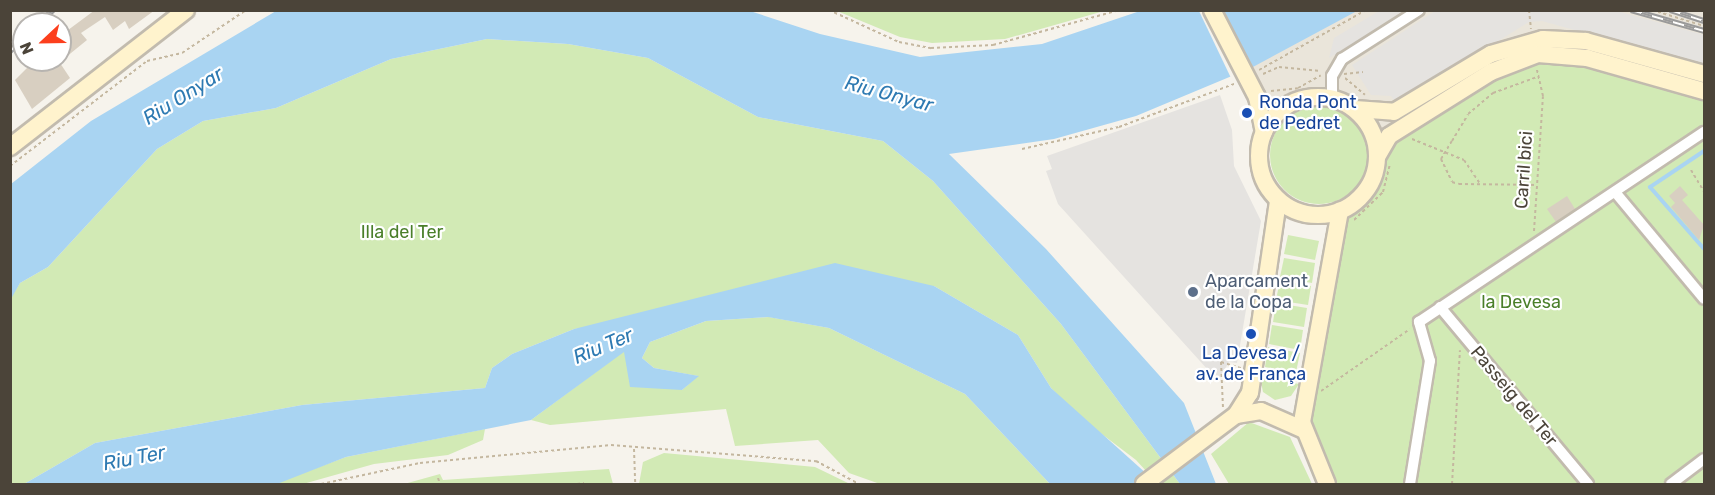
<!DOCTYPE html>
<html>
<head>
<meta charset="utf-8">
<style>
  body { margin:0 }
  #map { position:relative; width:1715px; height:495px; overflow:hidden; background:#f6f3ec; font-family:Rubik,sans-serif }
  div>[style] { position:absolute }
  .residential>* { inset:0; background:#eae5da }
  .green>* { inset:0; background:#d2eab5 }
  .round { border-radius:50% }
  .parking>* { inset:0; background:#e5e3e0 }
  .water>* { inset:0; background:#a9d4f2 }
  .pier>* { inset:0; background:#f6f3ec }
  .stream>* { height:4px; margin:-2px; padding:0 2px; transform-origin:2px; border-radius:2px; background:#a9d4f2 }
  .building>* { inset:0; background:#d8cfc1 }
  .path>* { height:2px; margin-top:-1px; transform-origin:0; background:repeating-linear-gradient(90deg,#c4b79f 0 3px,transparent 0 6px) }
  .roads { filter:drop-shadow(2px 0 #c2bbae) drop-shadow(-2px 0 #c2bbae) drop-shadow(0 2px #c2bbae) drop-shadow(0 -2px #c2bbae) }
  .street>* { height:10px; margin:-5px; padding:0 5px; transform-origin:5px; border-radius:5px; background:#fff }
  .secondary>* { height:16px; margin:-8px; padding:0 8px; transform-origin:8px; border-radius:8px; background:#fff3cd }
  .secondary>.ring { margin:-8px; padding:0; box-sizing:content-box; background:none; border:16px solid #fff3cd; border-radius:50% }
  .rail>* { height:6px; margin-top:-3px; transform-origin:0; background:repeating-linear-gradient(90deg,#fff 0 11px,#9a9a9a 0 22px); box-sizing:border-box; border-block:2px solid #9a9a9a }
  .path-bridge>* { height:2px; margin-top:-1px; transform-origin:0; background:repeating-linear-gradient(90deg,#c4b79f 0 3px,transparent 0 6px) }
  .dots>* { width:16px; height:16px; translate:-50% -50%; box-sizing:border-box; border:3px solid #fff; border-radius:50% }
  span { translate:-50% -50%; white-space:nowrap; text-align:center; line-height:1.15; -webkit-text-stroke:4.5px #fff; paint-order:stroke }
  .transit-label { font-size:18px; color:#164399 }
  .left { translate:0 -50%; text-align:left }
  .street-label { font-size:18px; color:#4b4439 }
  .park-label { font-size:18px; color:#4a7f2a }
  .service-label { font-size:18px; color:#4e5e75 }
  .water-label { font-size:20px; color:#2e7ab2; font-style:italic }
  .frame { position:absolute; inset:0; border:12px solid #4b4439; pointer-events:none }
  .north { position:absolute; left:12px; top:12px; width:60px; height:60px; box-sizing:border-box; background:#fff; border:2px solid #b7b4b0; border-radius:50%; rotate:248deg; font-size:16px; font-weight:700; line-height:24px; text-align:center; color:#4b4439 }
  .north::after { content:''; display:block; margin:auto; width:21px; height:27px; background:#fc3f1d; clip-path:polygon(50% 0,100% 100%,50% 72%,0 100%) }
</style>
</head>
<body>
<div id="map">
  <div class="residential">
    <i style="clip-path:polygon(1239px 10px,1704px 11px,1704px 91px,1376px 146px,1363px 117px,1337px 100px,1315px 97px,1284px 107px,1257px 97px)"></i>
  </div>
  <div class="green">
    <i style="clip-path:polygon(837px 11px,1104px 11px,1005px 39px,932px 43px,900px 37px)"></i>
    <i style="clip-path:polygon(487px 39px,568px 44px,648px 58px,758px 117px,883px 141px,933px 181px,1061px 324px,1180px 484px,1158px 484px,1136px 460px,1082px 419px,1051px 388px,1018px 335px,934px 286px,574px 329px,512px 354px,492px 368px,485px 388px,302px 405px,95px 443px,24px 484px,11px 484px,10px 299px,20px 283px,48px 267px,157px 149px,203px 121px,276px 108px,391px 59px)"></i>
    <i style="clip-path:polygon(1537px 61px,1565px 61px,1704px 100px,1704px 484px,1335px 484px,1307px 423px,1344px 223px,1377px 189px,1395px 138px,1509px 69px)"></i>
    <i class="round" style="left:1270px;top:106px;width:98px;height:98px"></i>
    <i style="clip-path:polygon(1288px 235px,1319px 241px,1315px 260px,1284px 254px)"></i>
    <i style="clip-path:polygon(1284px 258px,1315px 263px,1312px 283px,1280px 277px)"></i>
    <i style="clip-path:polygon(1280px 280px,1311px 286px,1308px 305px,1276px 300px)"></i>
    <i style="clip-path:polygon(1276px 303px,1307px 308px,1304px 327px,1273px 322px)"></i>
    <i style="clip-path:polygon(769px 317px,829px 328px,965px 394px,1050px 484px,880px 484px,849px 473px,818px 440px,735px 446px,726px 409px,550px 425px,531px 420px,624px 351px,630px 362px,682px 390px,698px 376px,654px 368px,642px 358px,650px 342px,706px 321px)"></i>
    <i style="clip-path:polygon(1272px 325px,1303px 330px,1300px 350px,1269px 344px)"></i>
    <i style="clip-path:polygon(1268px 347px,1300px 353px,1296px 372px,1265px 367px)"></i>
    <i style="clip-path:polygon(1260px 377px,1299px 384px,1291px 396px,1275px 400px,1263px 392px)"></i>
    <i style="clip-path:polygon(1249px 422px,1290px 437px,1312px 484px,1229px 484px,1211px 454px)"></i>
    <i style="clip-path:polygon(485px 429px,483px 440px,448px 455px,374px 464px,303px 484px,273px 484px,346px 457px)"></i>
    <i style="clip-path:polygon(664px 453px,815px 467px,850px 484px,639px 484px,643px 462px)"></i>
    <i style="clip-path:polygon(609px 469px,613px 484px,404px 484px,440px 474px,443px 480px)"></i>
  </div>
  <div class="parking">
    <i style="clip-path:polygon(1379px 11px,1408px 11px,1329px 58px,1334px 38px)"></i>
    <i style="clip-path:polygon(1435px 11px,1617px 11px,1704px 35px,1704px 66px,1542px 21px,1529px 22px,1397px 104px,1391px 96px,1371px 95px,1352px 65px)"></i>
    <i style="clip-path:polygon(1220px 95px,1232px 130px,1234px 166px,1261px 221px,1237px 363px,1229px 362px,1218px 381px,1058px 204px,1046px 171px,1052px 169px,1047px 156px)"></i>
  </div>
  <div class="water">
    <i style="clip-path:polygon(276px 11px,750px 11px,820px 34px,920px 57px,1042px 44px,1140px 11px,1357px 11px,1251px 68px,1136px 116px,1054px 139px,949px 154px,1046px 249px,1184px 403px,1216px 484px,1180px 484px,1061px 324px,933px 181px,883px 141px,758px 117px,648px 58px,568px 44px,487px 39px,391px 59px,276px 108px,203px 121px,157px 149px,48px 267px,20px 283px,11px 299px,11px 184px,91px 121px)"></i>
    <i style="clip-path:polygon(835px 263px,934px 286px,1018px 335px,1051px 388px,1158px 484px,1050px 484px,965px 394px,829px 328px,768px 317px,706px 321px,650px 342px,642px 358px,654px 368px,699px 376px,682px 390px,630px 387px,624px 352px,531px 420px,346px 457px,277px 484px,24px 484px,95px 443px,302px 405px,485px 388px,492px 368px,512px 354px,574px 329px)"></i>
  </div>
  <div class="pier">
    <i style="clip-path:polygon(1199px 11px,1224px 11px,1251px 68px,1231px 78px)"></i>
  </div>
  <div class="stream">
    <i style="left:1704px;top:151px;width:65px;rotate:146.3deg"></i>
    <i style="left:1650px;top:187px;width:82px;rotate:48.9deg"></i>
  </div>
  <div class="building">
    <i style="clip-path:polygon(95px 10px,155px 10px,129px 29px,125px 21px,113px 30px,105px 17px,81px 33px,87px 40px,60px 62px,60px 36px)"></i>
    <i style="clip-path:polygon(35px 60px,58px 60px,70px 78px,32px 109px,15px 80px)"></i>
    <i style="clip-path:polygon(1680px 186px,1688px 195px,1682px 200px,1704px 225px,1699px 240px,1671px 207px,1675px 203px,1669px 196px)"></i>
    <i style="clip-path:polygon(1567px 196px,1575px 209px,1556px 222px,1547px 209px)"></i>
  </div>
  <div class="path">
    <i style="left:829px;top:10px;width:77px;rotate:24.6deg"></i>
    <i style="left:899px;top:42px;width:33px;rotate:11deg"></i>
    <i style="left:931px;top:48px;width:62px;rotate:-2.8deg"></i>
    <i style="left:993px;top:45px;width:131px;rotate:-15.5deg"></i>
    <i style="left:1529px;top:10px;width:19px;rotate:84deg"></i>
    <i style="left:1652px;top:10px;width:54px;rotate:17.1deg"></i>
    <i style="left:1259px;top:70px;width:123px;rotate:-29.3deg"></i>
    <i style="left:1263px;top:74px;width:17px;rotate:-24deg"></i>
    <i style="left:1279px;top:67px;width:42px;rotate:5.4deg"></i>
    <i style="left:1344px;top:74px;width:19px;rotate:-6deg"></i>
    <i style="left:1345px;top:78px;width:26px;rotate:40deg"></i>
    <i style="left:1271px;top:91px;width:27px;rotate:-6deg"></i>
    <i style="left:1298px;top:88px;width:26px;rotate:-29deg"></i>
    <i style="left:1412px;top:139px;width:56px;rotate:22deg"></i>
    <i style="left:1464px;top:160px;width:29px;rotate:56deg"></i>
    <i style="left:1452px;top:141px;width:31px;rotate:-59deg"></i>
    <i style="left:1468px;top:114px;width:33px;rotate:-40deg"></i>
    <i style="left:1493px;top:93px;width:47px;rotate:-20deg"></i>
    <i style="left:1022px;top:149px;width:99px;rotate:-12.8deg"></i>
    <i style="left:1119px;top:127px;width:123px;rotate:-20.5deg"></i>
    <i style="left:1441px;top:159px;width:25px;rotate:64deg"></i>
    <i style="left:1452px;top:182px;width:7px;rotate:16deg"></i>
    <i style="left:1459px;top:184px;width:78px;rotate:0.7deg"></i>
    <i style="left:10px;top:166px;width:173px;rotate:-37.5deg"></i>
    <i style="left:147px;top:61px;width:36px;rotate:-13deg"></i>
    <i style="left:182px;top:53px;width:77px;rotate:-33.9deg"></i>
    <i style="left:1691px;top:170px;width:26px;rotate:59deg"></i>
    <i style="left:1354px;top:220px;width:40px;rotate:-44deg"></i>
    <i style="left:1383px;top:192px;width:29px;rotate:-76deg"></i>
    <i style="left:1534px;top:231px;width:135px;rotate:-86.2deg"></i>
    <i style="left:1543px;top:96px;width:27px;rotate:-103deg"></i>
    <i style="left:1221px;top:362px;width:45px;rotate:87.5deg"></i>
    <i style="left:1221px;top:362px;width:21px;rotate:17deg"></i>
    <i style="left:1321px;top:391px;width:108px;rotate:-34.9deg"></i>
    <i style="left:634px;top:449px;width:35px;rotate:88deg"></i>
    <i style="left:438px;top:478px;width:6px;rotate:72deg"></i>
    <i style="left:321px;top:484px;width:101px;rotate:-12deg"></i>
    <i style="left:420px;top:463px;width:192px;rotate:-5.4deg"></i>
    <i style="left:611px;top:445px;width:206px;rotate:4.5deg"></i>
    <i style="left:816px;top:461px;width:49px;rotate:28.1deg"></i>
    <i style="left:577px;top:484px;width:7px;rotate:-8deg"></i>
    <i style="left:1452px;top:484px;width:134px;rotate:-86.6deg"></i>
  </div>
  <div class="roads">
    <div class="street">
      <i style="left:1332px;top:98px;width:22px;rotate:-90deg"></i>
      <i style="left:1332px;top:76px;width:20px;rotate:-60deg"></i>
      <i style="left:1342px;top:59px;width:91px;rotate:-32.5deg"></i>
      <i style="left:1615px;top:192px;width:139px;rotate:50.2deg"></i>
      <i style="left:1440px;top:307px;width:231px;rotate:50.1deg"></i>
      <i style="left:1410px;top:484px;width:125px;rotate:-80.8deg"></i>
      <i style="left:1430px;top:361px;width:41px;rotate:-105.8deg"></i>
      <i style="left:1419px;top:322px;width:343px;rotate:-33.7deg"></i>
      <i style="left:1671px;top:484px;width:41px;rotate:-37.1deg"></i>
    </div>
    <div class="secondary">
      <i style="left:1212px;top:10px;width:98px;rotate:62.7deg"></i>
      <i style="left:1257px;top:97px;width:36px;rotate:79deg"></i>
      <i class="ring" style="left:1259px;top:97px;width:102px;height:102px"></i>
      <i style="left:1355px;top:109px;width:39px;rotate:4deg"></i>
      <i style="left:1394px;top:112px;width:113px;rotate:-30.9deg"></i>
      <i style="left:1491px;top:54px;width:54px;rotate:-16.1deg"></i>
      <i style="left:1543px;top:39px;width:43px;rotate:2.7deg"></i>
      <i style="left:1586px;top:41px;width:123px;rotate:15.6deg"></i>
      <i style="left:10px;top:147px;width:223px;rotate:-37.9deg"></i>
      <i style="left:1377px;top:157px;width:24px;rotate:-60deg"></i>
      <i style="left:1389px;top:136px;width:120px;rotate:-32.1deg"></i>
      <i style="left:1491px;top:72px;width:50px;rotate:-21deg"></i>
      <i style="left:1538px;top:54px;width:49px;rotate:4.7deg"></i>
      <i style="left:1587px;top:58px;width:122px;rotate:15.8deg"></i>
      <i style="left:1236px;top:415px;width:25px;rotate:-9deg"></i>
      <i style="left:1261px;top:411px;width:45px;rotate:23.7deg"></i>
      <i style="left:1144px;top:484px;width:115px;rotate:-36.9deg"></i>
      <i style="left:1236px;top:415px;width:26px;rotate:-58deg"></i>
      <i style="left:1250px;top:393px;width:195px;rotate:-81.7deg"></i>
      <i style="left:1327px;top:484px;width:67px;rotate:-112deg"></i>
      <i style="left:1302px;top:422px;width:215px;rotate:-79.8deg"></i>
    </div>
  </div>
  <div class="rail">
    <i style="left:1631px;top:10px;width:76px;rotate:16deg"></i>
    <i style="left:1670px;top:10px;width:36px;rotate:18deg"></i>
    <i style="left:38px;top:24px;width:21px;rotate:-43deg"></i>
    <i style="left:10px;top:51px;width:19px;rotate:-43deg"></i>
  </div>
  <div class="path-bridge">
    <i style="left:1441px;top:159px;width:21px;rotate:-59deg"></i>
  </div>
  <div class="dots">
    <i style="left:1247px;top:113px;background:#1a4fb4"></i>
    <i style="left:1193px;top:292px;background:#5c6f8a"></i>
    <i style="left:1251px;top:334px;background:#1a4fb4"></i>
  </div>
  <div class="transit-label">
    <span class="left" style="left:1259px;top:113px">Ronda Pont<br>de Pedret</span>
    <span style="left:1251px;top:364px">La Devesa /<br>av. de França</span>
  </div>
  <div class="street-label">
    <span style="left:1524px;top:170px;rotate:-86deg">Carril bici</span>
    <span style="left:1514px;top:396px;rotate:50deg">Passeig del Ter</span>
  </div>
  <div class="park-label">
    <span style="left:402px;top:232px">Illa del Ter</span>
    <span style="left:1521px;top:302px">la Devesa</span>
  </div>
  <div class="service-label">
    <span class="left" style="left:1205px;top:292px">Aparcament<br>de la Copa</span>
  </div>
  <div class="water-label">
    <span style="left:889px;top:94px;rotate:15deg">Riu Onyar</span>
    <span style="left:183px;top:96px;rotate:-32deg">Riu Onyar</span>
    <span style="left:603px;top:346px;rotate:-23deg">Riu Ter</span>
    <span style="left:134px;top:458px;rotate:-11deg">Riu Ter</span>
  </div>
  <div class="frame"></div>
  <div class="north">N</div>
</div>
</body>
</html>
